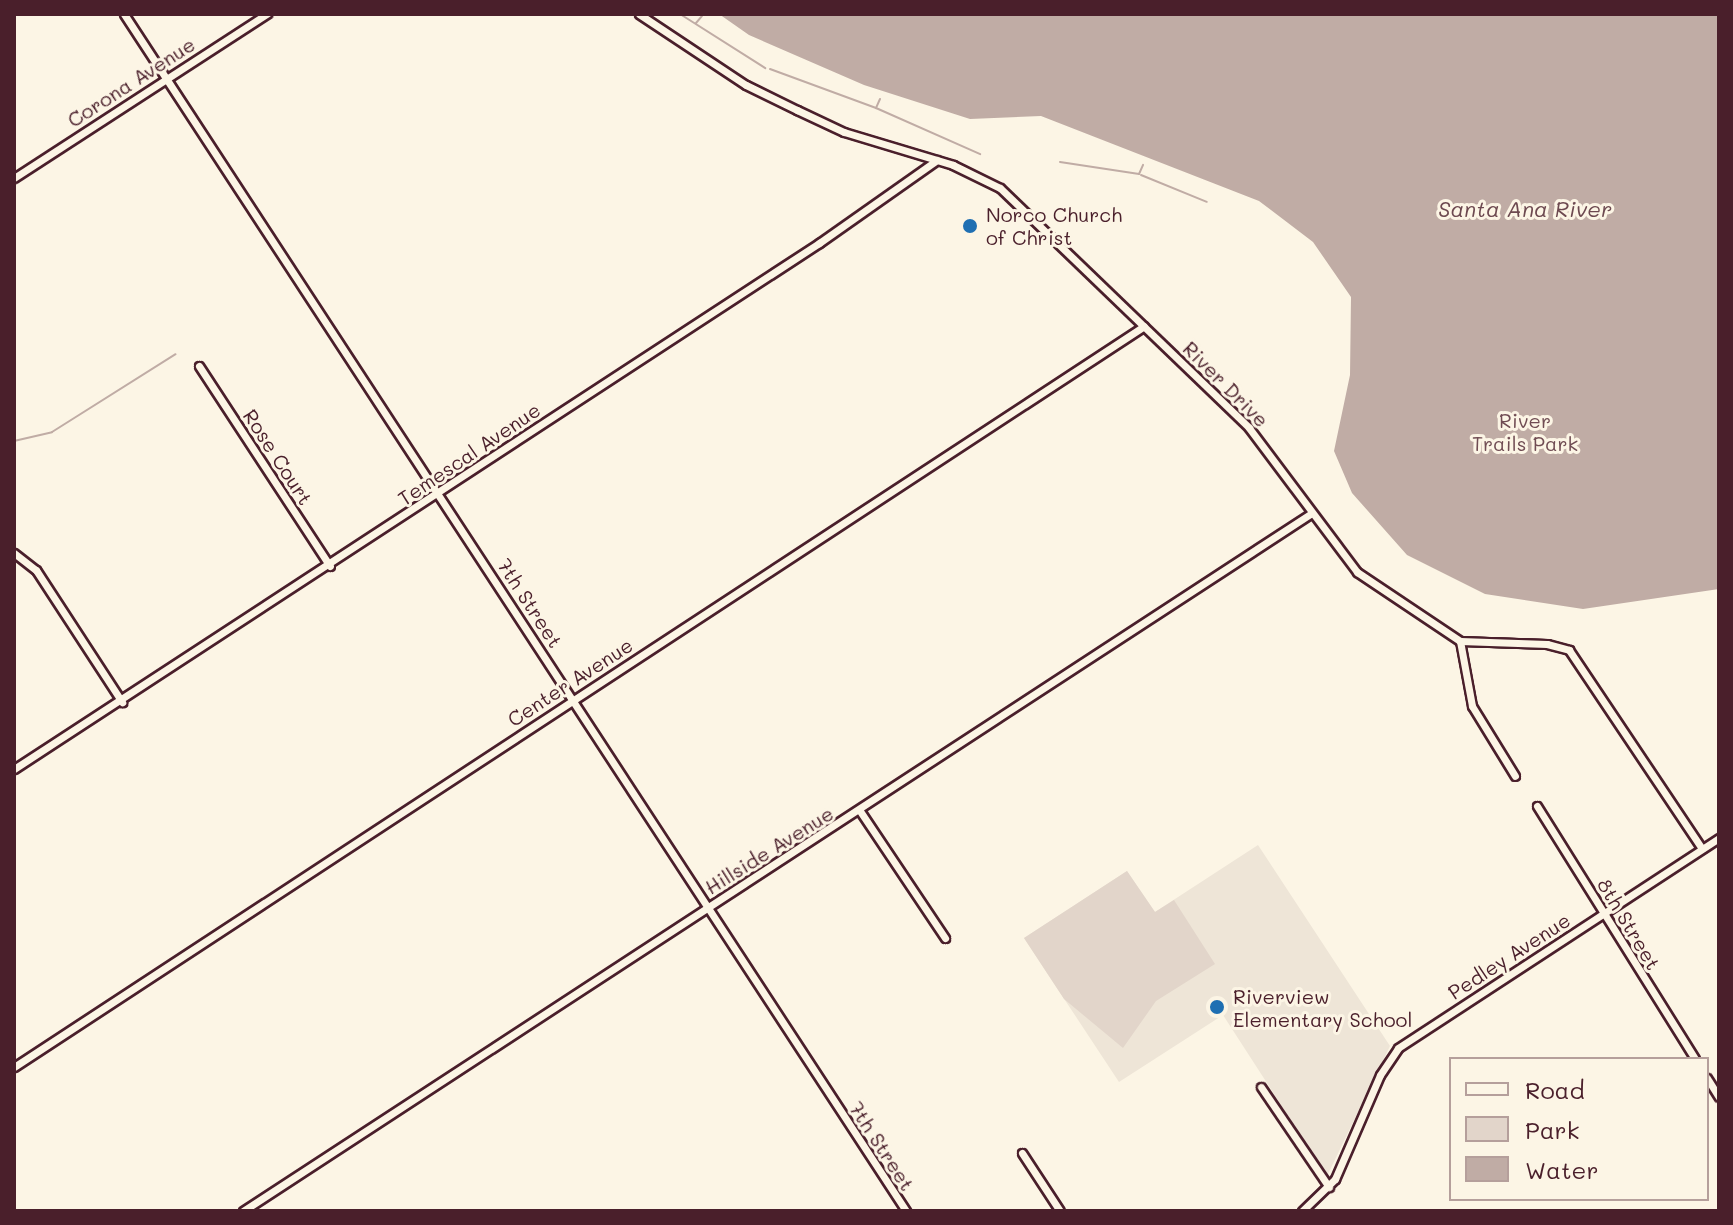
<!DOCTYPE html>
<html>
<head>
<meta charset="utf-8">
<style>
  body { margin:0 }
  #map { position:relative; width:1733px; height:1225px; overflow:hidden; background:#fcf5e5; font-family:Mali,sans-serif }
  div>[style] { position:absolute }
  .built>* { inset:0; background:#eee5d7 }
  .green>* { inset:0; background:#e2d5ca }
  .water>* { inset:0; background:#c0aca5 }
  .stream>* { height:2px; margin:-1px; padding:0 1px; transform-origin:1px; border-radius:1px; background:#c0aca5 }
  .roads { filter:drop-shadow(2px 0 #4a1f2b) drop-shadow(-2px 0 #4a1f2b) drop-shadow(0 2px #4a1f2b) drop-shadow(0 -2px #4a1f2b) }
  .minor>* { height:7px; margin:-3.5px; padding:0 3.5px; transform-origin:3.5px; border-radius:3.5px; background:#fcf5e5 }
  .dots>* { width:22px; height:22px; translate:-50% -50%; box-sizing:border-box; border:4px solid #fcf5e5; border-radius:50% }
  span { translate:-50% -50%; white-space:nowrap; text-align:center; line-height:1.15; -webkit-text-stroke:6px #fcf5e5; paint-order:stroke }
  .street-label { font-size:20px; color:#4a1f2b }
  .poi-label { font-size:20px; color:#4a1f2b }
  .left { translate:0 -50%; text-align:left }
  .park-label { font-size:20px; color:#704c53 }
  .water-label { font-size:22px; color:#6d4950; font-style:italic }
  .frame { position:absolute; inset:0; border:16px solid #4a1f2b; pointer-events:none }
  .legend { position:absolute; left:1449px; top:1057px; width:260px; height:144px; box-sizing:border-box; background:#fcf5e5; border:2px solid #b59f9b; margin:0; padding:10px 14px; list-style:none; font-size:24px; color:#4a1f2b }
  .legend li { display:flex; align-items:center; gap:16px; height:40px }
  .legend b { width:40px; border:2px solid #b59f9b }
</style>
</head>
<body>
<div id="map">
  <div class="built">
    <i style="clip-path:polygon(1258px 845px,1390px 1046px,1327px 1176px,1223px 1015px,1119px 1082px,1024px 938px,1127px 871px,1155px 912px)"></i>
  </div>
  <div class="green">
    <i style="clip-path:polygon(1127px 871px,1155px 912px,1174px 900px,1215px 964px,1156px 1001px,1123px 1048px,1064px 999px,1024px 938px)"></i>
  </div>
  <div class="water">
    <i style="clip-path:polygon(719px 14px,1719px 14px,1719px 589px,1583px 609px,1485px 594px,1407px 555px,1352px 493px,1334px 451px,1350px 375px,1351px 297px,1313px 242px,1259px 201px,1041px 116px,970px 119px,864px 85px,749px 35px)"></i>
  </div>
  <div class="stream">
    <i style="left:680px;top:14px;width:101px;rotate:32.4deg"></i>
    <i style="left:696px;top:23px;width:9px;rotate:-49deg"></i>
    <i style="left:770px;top:69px;width:113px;rotate:20.2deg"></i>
    <i style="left:880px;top:99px;width:10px;rotate:114deg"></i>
    <i style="left:876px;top:108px;width:114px;rotate:23.9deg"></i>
    <i style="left:1060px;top:162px;width:80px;rotate:8.6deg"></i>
    <i style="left:1139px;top:174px;width:10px;rotate:-66deg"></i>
    <i style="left:1141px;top:175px;width:71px;rotate:22.2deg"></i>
    <i style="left:14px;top:441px;width:39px;rotate:-13deg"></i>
    <i style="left:52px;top:432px;width:146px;rotate:-32.2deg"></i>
  </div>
  <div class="roads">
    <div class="minor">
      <i style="left:124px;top:14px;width:1430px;rotate:56.84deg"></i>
      <i style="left:639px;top:14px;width:128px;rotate:33.6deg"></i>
      <i style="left:746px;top:85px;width:57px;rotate:26.1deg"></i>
      <i style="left:797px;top:110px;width:52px;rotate:25.1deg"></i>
      <i style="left:844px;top:132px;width:114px;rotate:16.8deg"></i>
      <i style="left:953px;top:165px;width:52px;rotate:26.1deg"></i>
      <i style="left:1000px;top:188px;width:346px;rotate:43.9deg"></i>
      <i style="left:1249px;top:428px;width:180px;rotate:53.1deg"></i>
      <i style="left:1357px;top:572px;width:124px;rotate:33.8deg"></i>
      <i style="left:1460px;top:641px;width:87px;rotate:2deg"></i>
      <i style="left:1547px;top:644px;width:23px;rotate:15deg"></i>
      <i style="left:1569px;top:650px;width:239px;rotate:56.2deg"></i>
      <i style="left:14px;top:178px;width:302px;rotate:-33deg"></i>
      <i style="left:199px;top:366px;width:239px;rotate:56.8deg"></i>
      <i style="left:14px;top:553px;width:28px;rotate:38deg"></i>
      <i style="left:36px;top:570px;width:158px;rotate:56.9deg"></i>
      <i style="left:1460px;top:641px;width:66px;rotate:79.5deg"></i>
      <i style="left:1472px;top:706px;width:82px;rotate:58.4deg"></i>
      <i style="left:14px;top:769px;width:962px;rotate:-33.16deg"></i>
      <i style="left:819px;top:243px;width:144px;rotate:-35.1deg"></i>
      <i style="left:1537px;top:806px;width:298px;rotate:58deg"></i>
      <i style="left:860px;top:811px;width:153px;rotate:56.2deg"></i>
      <i style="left:14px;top:1067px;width:1351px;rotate:-33.25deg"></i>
      <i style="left:1707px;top:1078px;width:22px;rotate:58deg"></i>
      <i style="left:1261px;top:1087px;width:121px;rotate:55.8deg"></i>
      <i style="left:1022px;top:1153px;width:69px;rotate:56.8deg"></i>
      <i style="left:243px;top:1211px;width:1274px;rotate:-33.15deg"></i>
      <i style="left:1302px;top:1211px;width:46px;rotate:-44.1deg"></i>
      <i style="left:1335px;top:1179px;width:113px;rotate:-66.6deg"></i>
      <i style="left:1380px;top:1075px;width:32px;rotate:-56deg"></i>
      <i style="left:1398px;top:1048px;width:384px;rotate:-33.2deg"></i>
    </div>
  </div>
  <div class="dots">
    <i style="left:970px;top:226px;background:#1f6fb2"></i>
    <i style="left:1217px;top:1007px;background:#1f6fb2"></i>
  </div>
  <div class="street-label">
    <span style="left:131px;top:82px;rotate:-33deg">Corona Avenue</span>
    <span style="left:1226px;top:384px;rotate:45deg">River Drive</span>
    <span style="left:469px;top:454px;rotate:-34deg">Temescal Avenue</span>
    <span style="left:278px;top:457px;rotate:57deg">Rose Court</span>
    <span style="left:530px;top:603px;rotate:57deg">7th Street</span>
    <span style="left:570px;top:682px;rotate:-33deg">Center Avenue</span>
    <span style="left:769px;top:850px;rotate:-32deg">Hillside Avenue</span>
    <span style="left:1629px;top:924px;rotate:59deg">8th Street</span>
    <span style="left:1509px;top:956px;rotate:-33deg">Pedley Avenue</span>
    <span style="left:882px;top:1146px;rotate:57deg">7th Street</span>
  </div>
  <div class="poi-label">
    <span class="left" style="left:986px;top:226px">Norco Church<br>of Christ</span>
    <span class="left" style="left:1233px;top:1008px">Riverview<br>Elementary School</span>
  </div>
  <div class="park-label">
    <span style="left:1525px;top:432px">River<br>Trails Park</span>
  </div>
  <div class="water-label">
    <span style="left:1525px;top:209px">Santa Ana River</span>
  </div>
  <div class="frame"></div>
  <ul class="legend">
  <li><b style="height:10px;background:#fcf5e5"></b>Road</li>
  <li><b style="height:22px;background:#e2d5ca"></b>Park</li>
  <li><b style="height:22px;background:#c0aca5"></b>Water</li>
  </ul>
</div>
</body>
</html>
